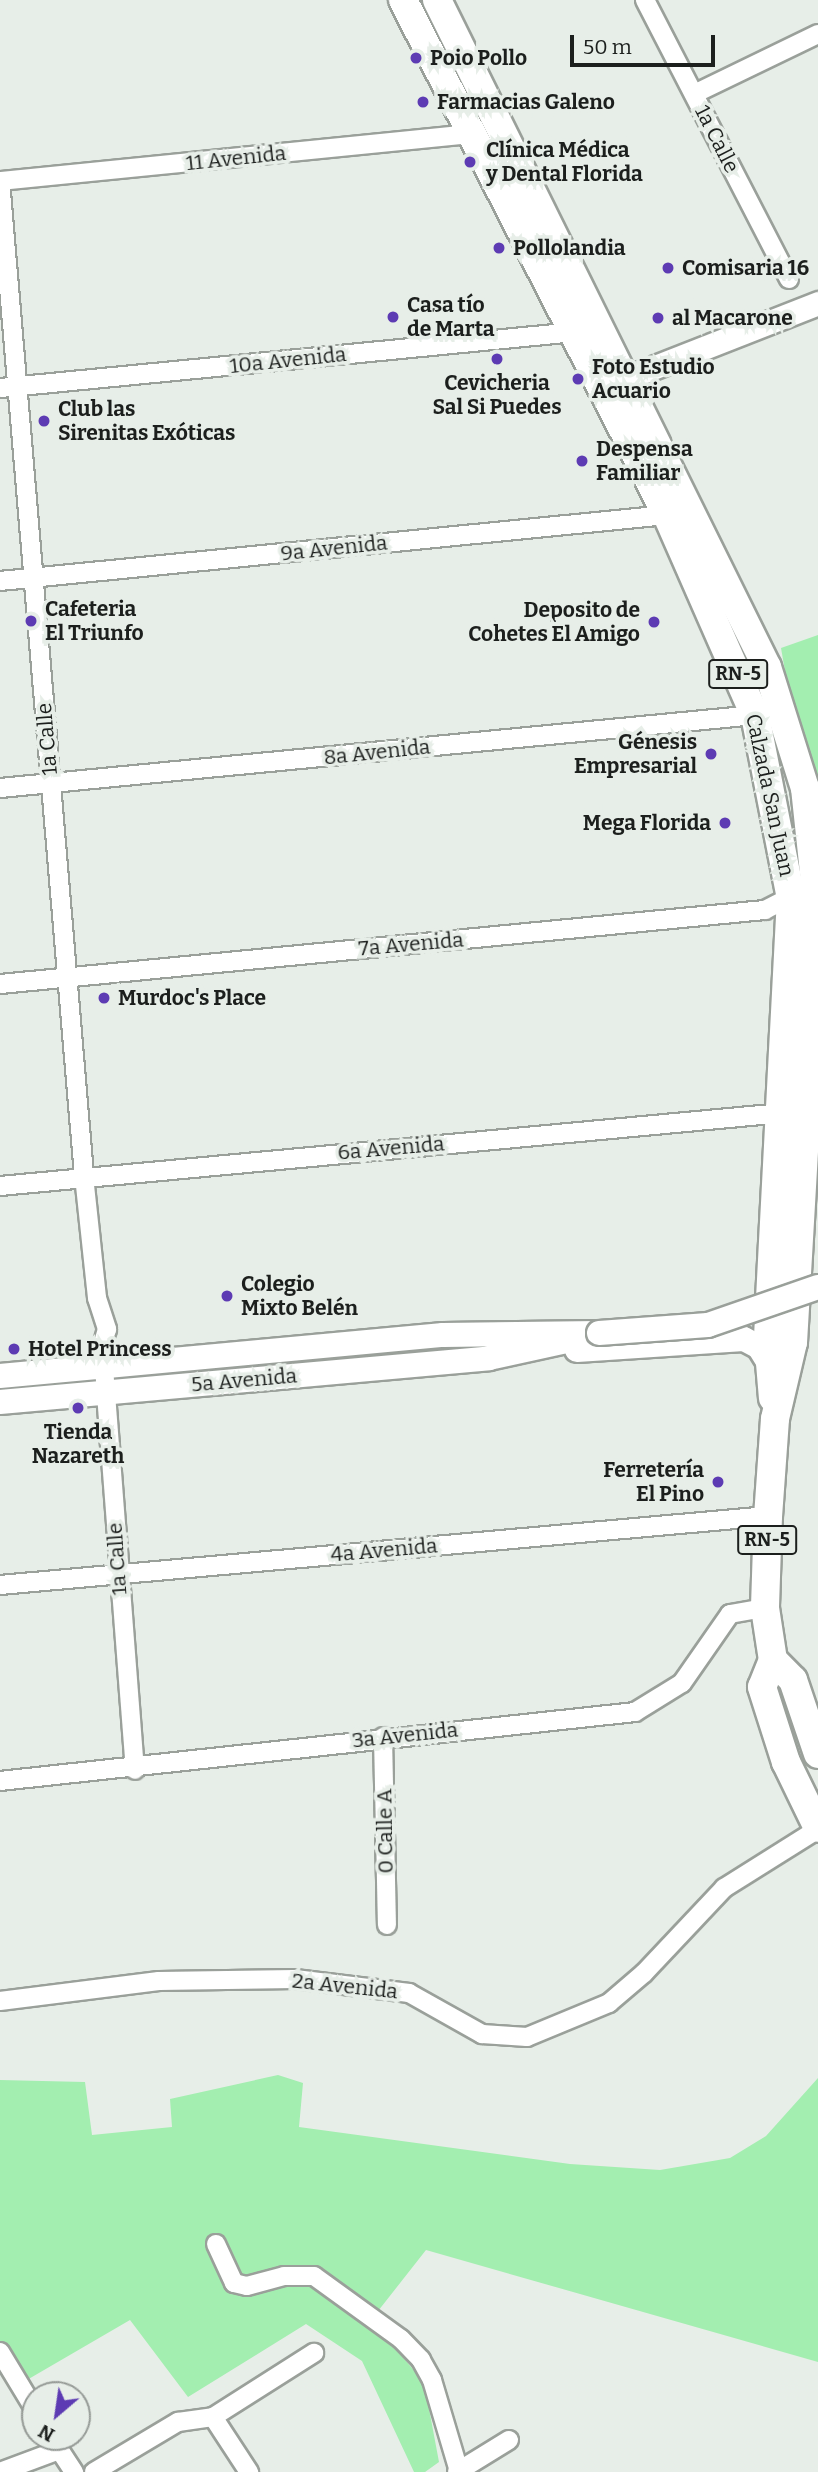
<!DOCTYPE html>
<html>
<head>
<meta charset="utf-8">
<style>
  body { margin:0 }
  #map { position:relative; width:818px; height:2472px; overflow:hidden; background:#e7eee8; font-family:Bitter,serif }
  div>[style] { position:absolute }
  .green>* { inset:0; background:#a3eeb0 }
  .roads { filter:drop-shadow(2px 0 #9aa09a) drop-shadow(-2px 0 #9aa09a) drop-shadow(0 2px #9aa09a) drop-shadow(0 -2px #9aa09a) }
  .minor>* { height:18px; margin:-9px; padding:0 9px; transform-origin:9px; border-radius:9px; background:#fff }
  .tertiary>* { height:23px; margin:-11.5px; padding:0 11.5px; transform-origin:11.5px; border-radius:11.5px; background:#fff }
  .secondary>* { height:24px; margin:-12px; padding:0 12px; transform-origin:12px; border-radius:12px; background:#fff }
  .primary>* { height:28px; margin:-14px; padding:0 14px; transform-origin:14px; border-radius:14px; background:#fff }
  .bridges { filter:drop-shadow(2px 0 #9aa09a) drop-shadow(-2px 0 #9aa09a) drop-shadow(0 2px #9aa09a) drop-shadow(0 -2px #9aa09a) }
  .secondary-bridge>* { height:24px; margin:-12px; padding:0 12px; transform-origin:12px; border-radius:12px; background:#fff }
  .dots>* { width:19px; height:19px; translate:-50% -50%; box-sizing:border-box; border:4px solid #e7eee8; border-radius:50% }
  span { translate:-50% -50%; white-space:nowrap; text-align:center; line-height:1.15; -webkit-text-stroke:7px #e7eee8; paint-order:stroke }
  .shield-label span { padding:2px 5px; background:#e7eee8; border:2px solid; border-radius:5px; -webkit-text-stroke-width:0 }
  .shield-label { font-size:19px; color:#1c1f1d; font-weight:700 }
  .poi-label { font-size:21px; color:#1c1f1d; font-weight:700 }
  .left { translate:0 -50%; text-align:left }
  .right { translate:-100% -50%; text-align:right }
  .street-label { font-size:21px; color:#1c1f1d }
  .north { position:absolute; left:21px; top:2381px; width:70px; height:70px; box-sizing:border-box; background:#e7eee8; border:2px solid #969b97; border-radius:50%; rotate:209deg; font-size:19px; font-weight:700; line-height:28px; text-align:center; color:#1c1f1d }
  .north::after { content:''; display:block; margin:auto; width:24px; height:32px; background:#5d3bb3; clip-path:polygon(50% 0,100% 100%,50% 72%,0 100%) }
  .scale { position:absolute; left:570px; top:35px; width:145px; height:32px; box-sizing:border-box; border:4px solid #1c1f1d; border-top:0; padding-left:9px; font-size:21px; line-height:24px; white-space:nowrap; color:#1c1f1d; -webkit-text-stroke:5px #e7eee8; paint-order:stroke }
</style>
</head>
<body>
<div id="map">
  <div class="green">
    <i style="clip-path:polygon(818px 635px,818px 859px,781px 648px)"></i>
    <i style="clip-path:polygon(278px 2075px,303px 2083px,299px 2127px,570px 2164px,660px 2170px,730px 2158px,766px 2136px,818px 2078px,818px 2362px,426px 2250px,371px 2320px,424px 2382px,439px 2462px,425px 2472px,414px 2472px,362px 2361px,306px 2324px,188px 2397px,130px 2320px,20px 2384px,0 2354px,0 2080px,85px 2082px,92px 2135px,172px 2127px,170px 2099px)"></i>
  </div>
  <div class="roads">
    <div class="minor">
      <i style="left:645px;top:0;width:314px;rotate:62.7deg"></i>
      <i style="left:694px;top:94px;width:138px;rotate:-25.8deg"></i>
      <i style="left:0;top:181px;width:999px;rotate:85.17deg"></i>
      <i style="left:84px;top:1176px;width:123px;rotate:83.9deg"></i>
      <i style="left:97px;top:1298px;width:33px;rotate:72deg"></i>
      <i style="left:107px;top:1329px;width:19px;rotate:106deg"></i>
      <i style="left:0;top:181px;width:474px;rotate:-5.7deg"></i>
      <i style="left:0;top:388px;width:578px;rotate:-5.56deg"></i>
      <i style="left:0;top:581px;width:670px;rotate:-5.65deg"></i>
      <i style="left:0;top:788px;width:759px;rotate:-5.52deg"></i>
      <i style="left:0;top:984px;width:769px;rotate:-5.53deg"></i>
      <i style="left:765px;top:910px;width:36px;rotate:-27deg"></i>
      <i style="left:0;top:1186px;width:785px;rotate:-5.33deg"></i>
      <i style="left:103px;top:1355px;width:416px;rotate:85.6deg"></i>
      <i style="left:0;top:1585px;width:771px;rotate:-5.13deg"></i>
      <i style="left:383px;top:1737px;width:188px;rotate:88.8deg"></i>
      <i style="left:0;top:1781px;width:639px;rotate:-6.2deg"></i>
      <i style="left:635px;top:1712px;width:55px;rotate:-31.7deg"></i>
      <i style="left:682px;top:1683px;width:84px;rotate:-55.2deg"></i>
      <i style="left:730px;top:1614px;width:36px;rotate:-10deg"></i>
      <i style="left:0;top:2001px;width:160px;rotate:-7.2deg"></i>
      <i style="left:159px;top:1981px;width:136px;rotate:-0.8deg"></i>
      <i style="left:295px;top:1979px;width:115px;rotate:7deg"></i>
      <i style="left:409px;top:1993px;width:84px;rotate:29.3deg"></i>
      <i style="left:482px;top:2034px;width:45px;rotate:3.8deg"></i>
      <i style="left:527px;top:2037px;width:89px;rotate:-22.5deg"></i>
      <i style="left:609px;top:2003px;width:46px;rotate:-40.6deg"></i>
      <i style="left:644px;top:1973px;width:117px;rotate:-46.7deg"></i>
      <i style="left:724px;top:1888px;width:111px;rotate:-32.1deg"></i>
      <i style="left:216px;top:2244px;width:43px;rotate:65.2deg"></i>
      <i style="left:234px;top:2283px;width:13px;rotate:13deg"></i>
      <i style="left:247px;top:2286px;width:38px;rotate:-15deg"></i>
      <i style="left:284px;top:2276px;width:30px"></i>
      <i style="left:314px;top:2276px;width:107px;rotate:35.9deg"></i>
      <i style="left:401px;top:2339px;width:29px;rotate:46deg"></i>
      <i style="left:421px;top:2360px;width:23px;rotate:61deg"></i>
      <i style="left:432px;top:2380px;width:95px;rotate:73.5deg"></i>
      <i style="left:0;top:2352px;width:68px;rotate:58.9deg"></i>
      <i style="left:213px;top:2417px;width:66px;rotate:56.8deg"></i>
      <i style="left:51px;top:2437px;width:42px;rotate:56.7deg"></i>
      <i style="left:0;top:2472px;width:63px;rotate:-20.4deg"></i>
      <i style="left:94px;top:2472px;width:98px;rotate:-30.8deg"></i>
      <i style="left:178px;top:2422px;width:35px;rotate:-8deg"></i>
      <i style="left:213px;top:2417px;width:120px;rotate:-32.4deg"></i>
      <i style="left:457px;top:2472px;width:61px;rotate:-31.6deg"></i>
    </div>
    <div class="tertiary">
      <i style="left:609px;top:385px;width:225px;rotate:-21.4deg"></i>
    </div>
    <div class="secondary">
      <i style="left:577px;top:1350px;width:167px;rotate:-3.8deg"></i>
      <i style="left:744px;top:1339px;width:17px;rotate:28deg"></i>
      <i style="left:759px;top:1347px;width:19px;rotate:58deg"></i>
      <i style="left:0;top:1376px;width:445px;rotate:-5.3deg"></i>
      <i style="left:443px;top:1335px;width:156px;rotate:-0.7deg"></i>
      <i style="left:0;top:1402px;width:491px;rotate:-5.1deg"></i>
      <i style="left:489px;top:1358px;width:84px;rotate:-12.4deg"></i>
    </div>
    <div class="primary">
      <i style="left:403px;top:0;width:579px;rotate:62.86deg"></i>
      <i style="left:667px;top:515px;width:219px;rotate:66.3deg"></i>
      <i style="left:755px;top:715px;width:187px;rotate:78.9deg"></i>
      <i style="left:791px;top:898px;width:442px;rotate:93deg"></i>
      <i style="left:768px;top:1339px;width:59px;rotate:85.2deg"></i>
      <i style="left:437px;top:0;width:744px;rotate:63.68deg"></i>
      <i style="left:767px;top:667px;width:127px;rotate:72.6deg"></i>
      <i style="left:805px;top:788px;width:95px;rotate:83.9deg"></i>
      <i style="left:815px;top:882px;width:131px;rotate:91.3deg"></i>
      <i style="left:812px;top:1013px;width:330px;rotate:93.3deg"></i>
      <i style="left:793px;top:1342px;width:79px;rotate:103.2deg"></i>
      <i style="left:775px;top:1419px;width:97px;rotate:94.1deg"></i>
      <i style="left:768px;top:1516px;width:92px;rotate:91.9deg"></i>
      <i style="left:765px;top:1608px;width:53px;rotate:81.3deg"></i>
      <i style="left:773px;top:1660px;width:29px;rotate:112deg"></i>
      <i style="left:762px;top:1687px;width:79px;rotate:72.3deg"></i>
      <i style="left:786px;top:1762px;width:73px;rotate:64.1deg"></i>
      <i style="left:773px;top:1660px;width:28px;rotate:45deg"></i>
      <i style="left:793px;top:1680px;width:78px;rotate:71.3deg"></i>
    </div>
  </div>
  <div class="bridges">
    <div class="secondary-bridge">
      <i style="left:599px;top:1333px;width:109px;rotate:-4.2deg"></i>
      <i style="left:708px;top:1325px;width:116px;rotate:-19.1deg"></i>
    </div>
  </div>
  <div class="dots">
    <i style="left:416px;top:58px;background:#5d3bb3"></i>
    <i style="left:423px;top:102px;background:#5d3bb3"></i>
    <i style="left:470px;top:162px;background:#5d3bb3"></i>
    <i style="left:499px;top:248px;background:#5d3bb3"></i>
    <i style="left:668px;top:268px;background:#5d3bb3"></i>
    <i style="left:393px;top:317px;background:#5d3bb3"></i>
    <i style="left:658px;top:318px;background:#5d3bb3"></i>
    <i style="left:497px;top:359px;background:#5d3bb3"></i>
    <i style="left:578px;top:379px;background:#5d3bb3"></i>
    <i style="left:44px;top:421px;background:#5d3bb3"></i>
    <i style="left:582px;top:461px;background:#5d3bb3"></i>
    <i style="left:31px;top:621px;background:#5d3bb3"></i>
    <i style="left:654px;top:622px;background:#5d3bb3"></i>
    <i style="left:711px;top:754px;background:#5d3bb3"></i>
    <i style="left:725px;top:823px;background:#5d3bb3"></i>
    <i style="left:104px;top:998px;background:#5d3bb3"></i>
    <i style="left:227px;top:1296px;background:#5d3bb3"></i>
    <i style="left:14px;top:1349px;background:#5d3bb3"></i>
    <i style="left:78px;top:1408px;background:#5d3bb3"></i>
    <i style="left:718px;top:1482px;background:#5d3bb3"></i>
  </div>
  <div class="shield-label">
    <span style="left:738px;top:674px">RN-5</span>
    <span style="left:767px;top:1540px">RN-5</span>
  </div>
  <div class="poi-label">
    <span class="left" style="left:430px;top:58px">Poio Pollo</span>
    <span class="left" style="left:437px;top:102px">Farmacias Galeno</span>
    <span class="left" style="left:486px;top:162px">Clínica Médica<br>y Dental Florida</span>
    <span class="left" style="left:513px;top:248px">Pollolandia</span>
    <span class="left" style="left:682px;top:268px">Comisaria 16</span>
    <span class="left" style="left:407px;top:317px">Casa tío<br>de Marta</span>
    <span class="left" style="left:672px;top:318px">al Macarone</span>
    <span class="left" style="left:592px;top:379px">Foto Estudio<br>Acuario</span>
    <span style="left:497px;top:395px">Cevicheria<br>Sal Si Puedes</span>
    <span class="left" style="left:58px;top:421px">Club las<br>Sirenitas Exóticas</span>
    <span class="left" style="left:596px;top:461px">Despensa<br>Familiar</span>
    <span class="left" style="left:45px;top:621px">Cafeteria<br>El Triunfo</span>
    <span class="right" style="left:640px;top:622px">Deposito de<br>Cohetes El Amigo</span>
    <span class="right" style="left:697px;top:754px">Génesis<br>Empresarial</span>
    <span class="right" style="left:711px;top:823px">Mega Florida</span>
    <span class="left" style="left:118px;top:998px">Murdoc's Place</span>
    <span class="left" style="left:241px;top:1296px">Colegio<br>Mixto Belén</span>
    <span class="left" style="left:28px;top:1349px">Hotel Princess</span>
    <span style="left:78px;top:1444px">Tienda<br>Nazareth</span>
    <span class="right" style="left:704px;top:1482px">Ferretería<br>El Pino</span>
  </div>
  <div class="street-label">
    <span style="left:717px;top:139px;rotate:63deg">1a Calle</span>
    <span style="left:236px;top:158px;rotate:-6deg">11 Avenida</span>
    <span style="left:288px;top:360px;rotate:-6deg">10a Avenida</span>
    <span style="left:334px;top:548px;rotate:-6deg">9a Avenida</span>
    <span style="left:47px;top:739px;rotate:-95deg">1a Calle</span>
    <span style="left:377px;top:752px;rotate:-6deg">8a Avenida</span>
    <span style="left:770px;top:795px;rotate:78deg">Calzada San Juan</span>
    <span style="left:411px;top:944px;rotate:-5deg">7a Avenida</span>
    <span style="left:391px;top:1148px;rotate:-5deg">6a Avenida</span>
    <span style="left:244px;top:1380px;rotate:-5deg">5a Avenida</span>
    <span style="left:384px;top:1550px;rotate:-5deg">4a Avenida</span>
    <span style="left:117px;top:1559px;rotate:-94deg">1a Calle</span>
    <span style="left:405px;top:1735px;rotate:-6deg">3a Avenida</span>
    <span style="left:385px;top:1831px;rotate:-91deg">0 Calle A</span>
    <span style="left:345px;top:1986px;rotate:6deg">2a Avenida</span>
  </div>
  <div class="north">N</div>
  <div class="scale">50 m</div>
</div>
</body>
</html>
